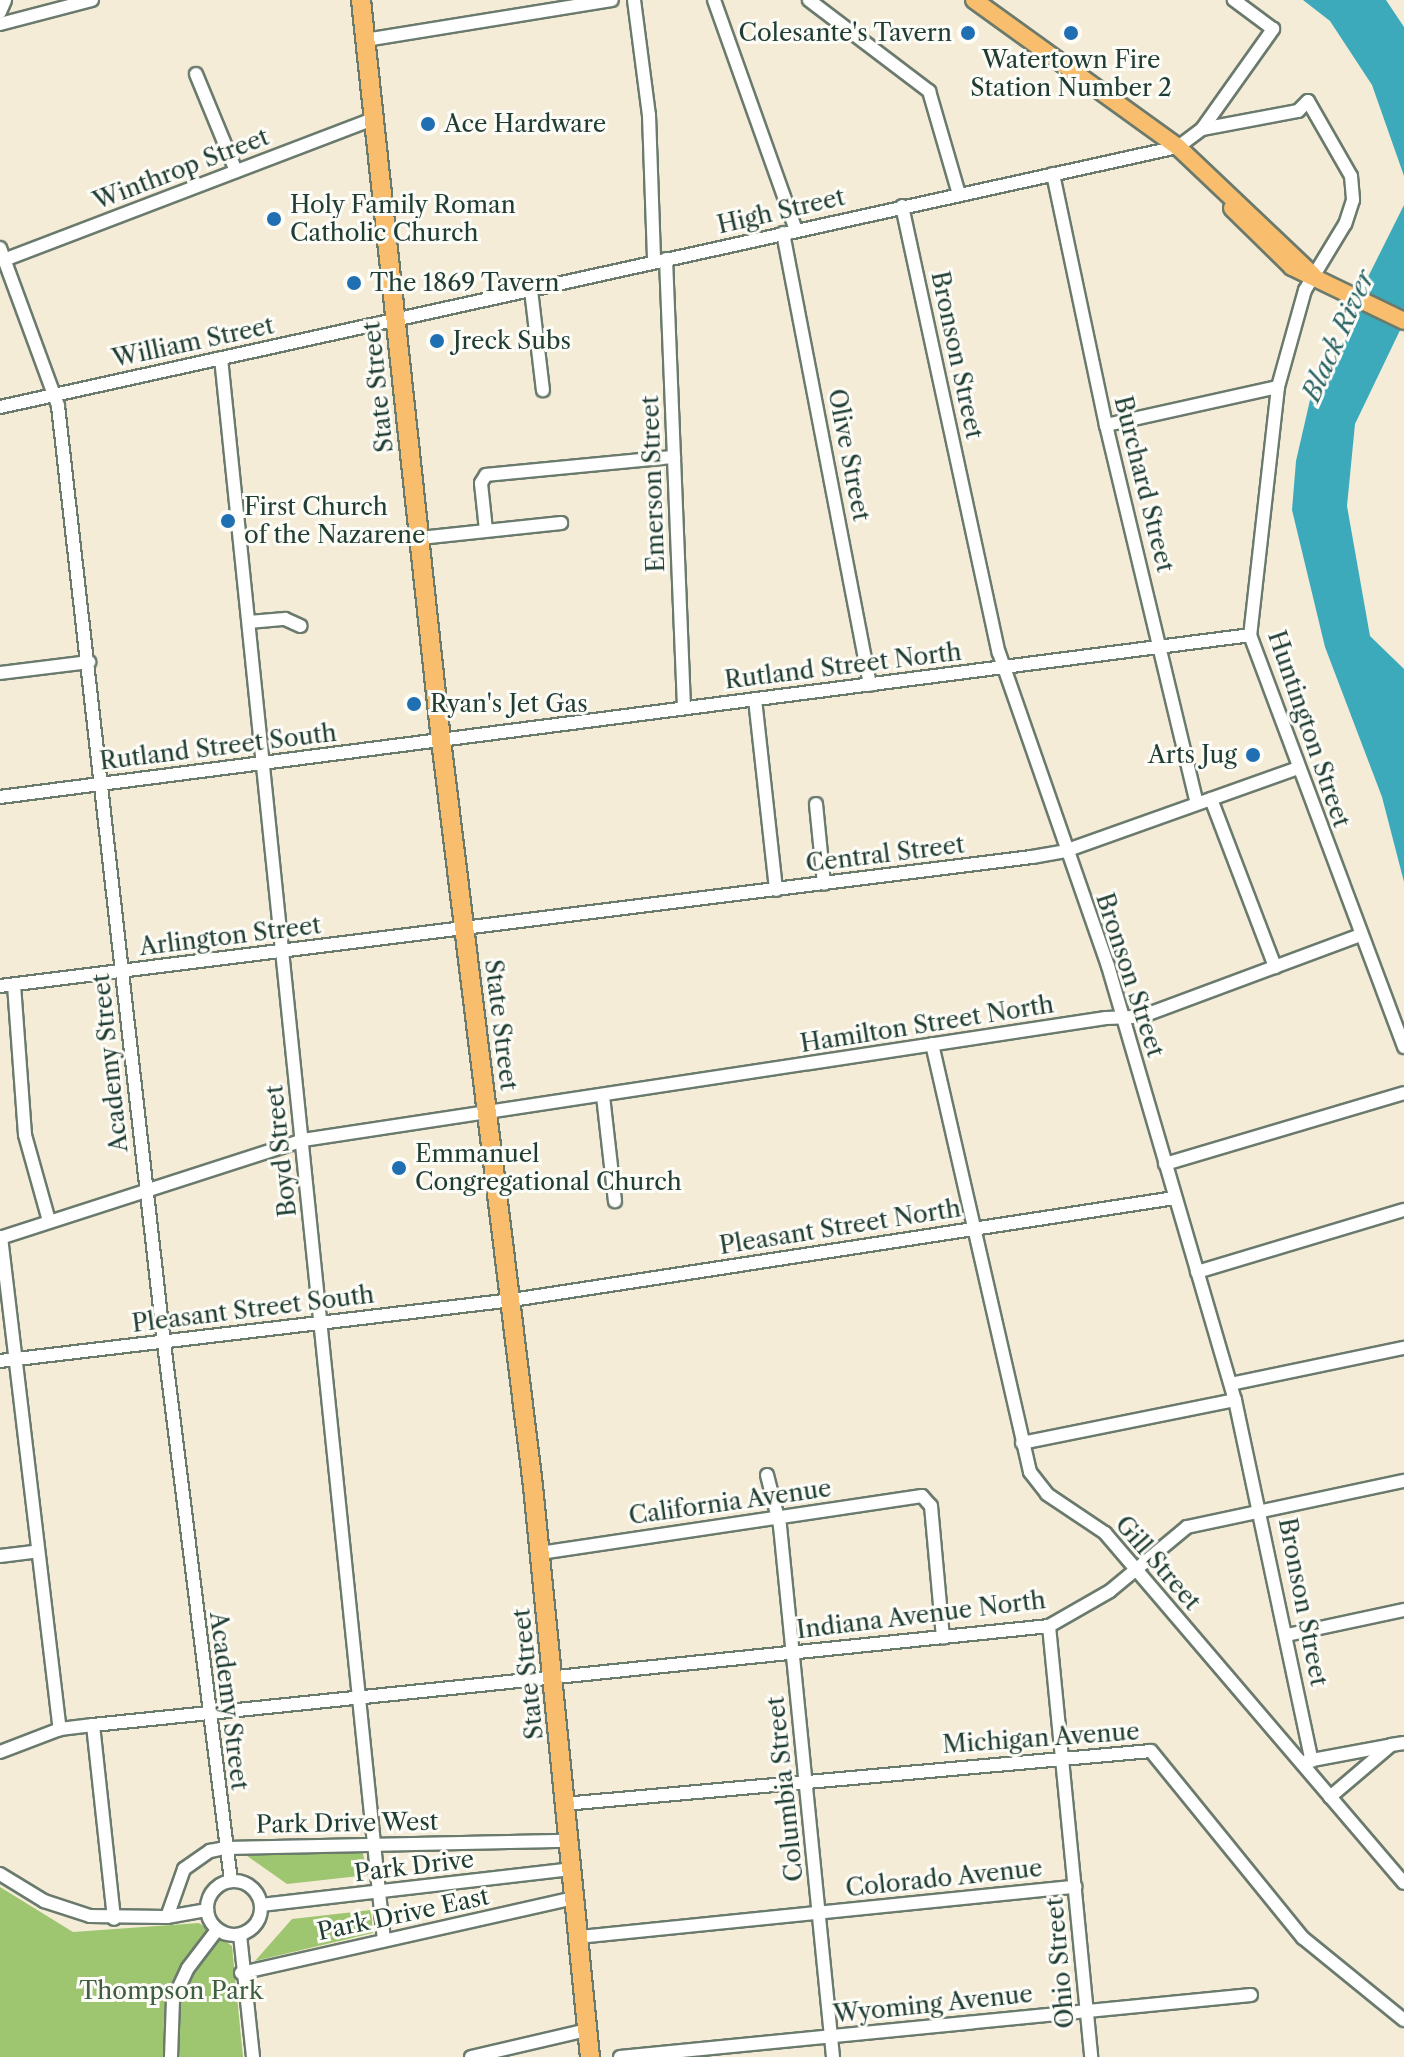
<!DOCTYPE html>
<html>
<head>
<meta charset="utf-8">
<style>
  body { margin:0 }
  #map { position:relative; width:1404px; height:2057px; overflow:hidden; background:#f5ecd8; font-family:"Libre Caslon Text",serif }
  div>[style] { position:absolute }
  .green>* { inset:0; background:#9ec570 }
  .water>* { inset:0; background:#3caabb }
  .roads { filter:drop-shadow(2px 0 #6a7a6d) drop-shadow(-2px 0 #6a7a6d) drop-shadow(0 2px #6a7a6d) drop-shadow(0 -2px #6a7a6d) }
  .minor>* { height:12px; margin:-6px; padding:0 6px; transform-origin:6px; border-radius:6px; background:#fff }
  .minor>.ring { margin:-6px; padding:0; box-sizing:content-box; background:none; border:12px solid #fff; border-radius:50% }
  .major>* { height:16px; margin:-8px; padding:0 8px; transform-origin:8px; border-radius:8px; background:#f9be6d }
  .highway>* { height:18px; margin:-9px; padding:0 9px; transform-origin:9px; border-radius:9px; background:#f9be6d }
  .dots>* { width:22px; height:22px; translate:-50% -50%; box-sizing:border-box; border:4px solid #fdfcf7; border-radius:50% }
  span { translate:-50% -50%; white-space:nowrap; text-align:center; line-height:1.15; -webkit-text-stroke:6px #fdfcf7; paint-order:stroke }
  .poi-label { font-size:24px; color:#1f3d34 }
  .right { translate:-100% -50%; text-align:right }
  .left { translate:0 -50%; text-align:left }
  .street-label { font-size:24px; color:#1f3d34 }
  .park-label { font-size:24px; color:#3f5f43 }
  .water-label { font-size:26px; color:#296363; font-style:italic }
</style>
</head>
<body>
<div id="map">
  <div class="green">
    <i style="clip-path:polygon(362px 1850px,368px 1875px,287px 1884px,243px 1853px)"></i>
    <i style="clip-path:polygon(0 1887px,73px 1932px,199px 1923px,232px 1946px,243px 2057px,0 2057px)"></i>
    <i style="clip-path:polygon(371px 1910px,373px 1933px,255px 1961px,292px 1919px)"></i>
  </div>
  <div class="water">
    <i style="clip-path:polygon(1303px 0,1386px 0,1404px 27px,1404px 176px,1372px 85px,1330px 21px)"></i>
    <i style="clip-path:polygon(1404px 205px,1404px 322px,1355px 424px,1347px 506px,1370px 636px,1404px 669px,1404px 882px,1382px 797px,1325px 647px,1292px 510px,1296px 461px,1310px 400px,1350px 332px,1357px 299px)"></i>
  </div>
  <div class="roads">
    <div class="minor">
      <i style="left:634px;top:0;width:116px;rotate:82.6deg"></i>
      <i style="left:649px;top:115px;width:146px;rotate:88deg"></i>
      <i style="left:714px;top:0;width:244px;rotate:70.4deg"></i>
      <i style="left:809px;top:0;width:151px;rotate:37.2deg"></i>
      <i style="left:929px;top:91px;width:107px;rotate:73.8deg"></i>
      <i style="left:0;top:12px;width:13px;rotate:-67deg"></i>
      <i style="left:0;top:24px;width:95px;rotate:-14.6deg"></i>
      <i style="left:365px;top:40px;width:250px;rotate:-9.2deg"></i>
      <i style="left:196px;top:74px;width:105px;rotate:67.6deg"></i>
      <i style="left:1202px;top:129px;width:98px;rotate:-10.6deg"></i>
      <i style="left:1298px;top:111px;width:14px;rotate:-45deg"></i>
      <i style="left:1308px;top:101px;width:86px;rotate:60.2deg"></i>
      <i style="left:1351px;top:176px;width:24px;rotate:85deg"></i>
      <i style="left:1353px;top:200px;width:25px;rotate:108deg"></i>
      <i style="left:1345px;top:224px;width:77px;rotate:121.2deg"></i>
      <i style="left:1305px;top:290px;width:101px;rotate:105.6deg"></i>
      <i style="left:1278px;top:387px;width:250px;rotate:96.4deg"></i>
      <i style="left:1250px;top:635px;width:440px;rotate:69.5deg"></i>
      <i style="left:1053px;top:174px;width:257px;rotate:78.1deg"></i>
      <i style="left:1106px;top:425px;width:389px;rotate:76.5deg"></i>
      <i style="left:902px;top:206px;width:457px;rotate:77.8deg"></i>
      <i style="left:999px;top:653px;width:331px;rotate:70.8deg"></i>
      <i style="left:1108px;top:966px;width:452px;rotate:73.7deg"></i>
      <i style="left:1235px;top:1400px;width:369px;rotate:78deg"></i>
      <i style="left:783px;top:233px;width:460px;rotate:79.1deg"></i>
      <i style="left:0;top:248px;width:168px;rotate:69.8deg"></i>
      <i style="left:58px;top:406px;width:943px;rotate:83.55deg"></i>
      <i style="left:164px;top:1343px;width:542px;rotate:82.9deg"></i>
      <i style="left:666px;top:259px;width:449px;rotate:87.7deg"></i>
      <i style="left:4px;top:260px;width:395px;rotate:-20.9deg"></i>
      <i style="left:531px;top:290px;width:101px;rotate:83.2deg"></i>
      <i style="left:221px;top:358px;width:1590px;rotate:84.12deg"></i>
      <i style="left:0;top:407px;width:1206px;rotate:-12.45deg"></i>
      <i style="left:1178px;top:147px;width:30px;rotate:-37deg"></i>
      <i style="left:1202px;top:129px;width:123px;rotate:-54.6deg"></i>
      <i style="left:1273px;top:29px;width:49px;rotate:-143.4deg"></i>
      <i style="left:1106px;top:425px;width:176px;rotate:-12.5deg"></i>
      <i style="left:486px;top:530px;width:47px;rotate:-96.1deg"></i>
      <i style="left:481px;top:483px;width:9px;rotate:-58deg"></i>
      <i style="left:486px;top:475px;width:189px;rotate:-5.5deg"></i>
      <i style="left:420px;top:538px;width:142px;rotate:-6.1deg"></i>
      <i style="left:249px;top:622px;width:36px;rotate:-5deg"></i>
      <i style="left:285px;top:619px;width:17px;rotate:24deg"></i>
      <i style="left:0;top:673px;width:90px;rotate:-7deg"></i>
      <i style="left:755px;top:699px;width:192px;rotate:83.7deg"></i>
      <i style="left:0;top:797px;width:1260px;rotate:-7.38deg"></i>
      <i style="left:1211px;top:799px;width:180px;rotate:69.1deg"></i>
      <i style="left:816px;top:804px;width:80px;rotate:84.3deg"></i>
      <i style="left:14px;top:985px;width:150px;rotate:85.8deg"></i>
      <i style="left:25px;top:1135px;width:89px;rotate:74.4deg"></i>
      <i style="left:0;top:986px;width:1040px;rotate:-7.13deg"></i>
      <i style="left:1032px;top:857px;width:34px;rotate:-10deg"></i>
      <i style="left:1065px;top:851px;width:247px;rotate:-19.6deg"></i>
      <i style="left:932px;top:1044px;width:439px;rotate:77.1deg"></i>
      <i style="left:1030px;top:1472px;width:28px;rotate:52deg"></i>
      <i style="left:1047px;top:1494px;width:70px;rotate:33.9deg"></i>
      <i style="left:1105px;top:1533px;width:460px;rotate:49.5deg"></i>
      <i style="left:603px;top:1096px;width:106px;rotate:83.5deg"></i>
      <i style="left:1165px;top:1164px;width:249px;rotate:-16.5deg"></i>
      <i style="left:1px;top:1237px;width:496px;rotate:83.2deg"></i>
      <i style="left:0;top:1238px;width:318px;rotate:-17.9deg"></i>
      <i style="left:303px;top:1140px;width:812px;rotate:-8.64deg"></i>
      <i style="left:1106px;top:1018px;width:34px;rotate:-2deg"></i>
      <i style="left:1140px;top:1017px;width:236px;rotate:-20.4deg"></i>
      <i style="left:1197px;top:1272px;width:216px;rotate:-16.7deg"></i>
      <i style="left:0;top:1361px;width:516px;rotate:-6.79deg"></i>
      <i style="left:512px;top:1300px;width:671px;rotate:-8.75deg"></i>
      <i style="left:1231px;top:1384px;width:177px;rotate:-11.8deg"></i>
      <i style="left:1022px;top:1443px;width:217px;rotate:-11.4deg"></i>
      <i style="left:767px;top:1475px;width:53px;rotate:75.7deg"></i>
      <i style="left:780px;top:1526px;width:534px;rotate:84.3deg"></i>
      <i style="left:540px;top:1553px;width:386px;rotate:-8.5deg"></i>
      <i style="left:922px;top:1496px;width:13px;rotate:48deg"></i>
      <i style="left:931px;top:1506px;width:132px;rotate:84.8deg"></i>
      <i style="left:0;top:1556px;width:38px;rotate:-7deg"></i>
      <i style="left:1049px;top:1626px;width:433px;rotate:84.4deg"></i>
      <i style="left:1287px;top:1635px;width:120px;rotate:-12.1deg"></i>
      <i style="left:93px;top:1725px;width:195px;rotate:83.8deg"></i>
      <i style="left:0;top:1752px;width:64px;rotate:-21deg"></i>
      <i style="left:60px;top:1729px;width:33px;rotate:-7deg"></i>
      <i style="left:93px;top:1725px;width:961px;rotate:-5.91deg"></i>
      <i style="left:1049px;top:1626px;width:70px;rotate:-29.8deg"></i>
      <i style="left:1110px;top:1591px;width:100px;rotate:-39.7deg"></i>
      <i style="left:1187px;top:1527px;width:222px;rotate:-12deg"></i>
      <i style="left:1307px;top:1761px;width:81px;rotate:-10.6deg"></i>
      <i style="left:1330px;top:1797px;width:80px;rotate:-40.4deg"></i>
      <i style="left:1391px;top:1745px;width:13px;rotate:-9deg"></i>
      <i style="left:564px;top:1804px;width:589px;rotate:-5.16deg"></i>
      <i style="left:1151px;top:1751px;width:241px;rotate:50.9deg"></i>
      <i style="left:1303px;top:1938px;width:130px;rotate:39.1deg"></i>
      <i style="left:0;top:1874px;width:52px;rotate:31.5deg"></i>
      <i style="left:44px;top:1901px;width:48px;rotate:18.1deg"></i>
      <i style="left:90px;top:1916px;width:77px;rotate:0.7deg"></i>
      <i style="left:167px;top:1917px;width:41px;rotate:-9.9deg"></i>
      <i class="ring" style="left:207px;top:1881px;width:42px;height:42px"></i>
      <i style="left:261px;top:1905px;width:312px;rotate:-6.6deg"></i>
      <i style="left:167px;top:1917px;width:51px;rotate:-70.5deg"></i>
      <i style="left:184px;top:1869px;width:32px;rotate:-35deg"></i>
      <i style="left:210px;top:1851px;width:16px;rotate:-11deg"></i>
      <i style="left:226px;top:1848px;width:342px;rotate:-1.2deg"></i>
      <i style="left:240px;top:1935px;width:123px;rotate:83.9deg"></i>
      <i style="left:579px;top:1937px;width:499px;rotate:-5.8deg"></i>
      <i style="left:241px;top:1973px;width:342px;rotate:-12.7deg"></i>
      <i style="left:171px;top:2057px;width:57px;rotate:-88deg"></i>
      <i style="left:173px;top:2000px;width:35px;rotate:-65deg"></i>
      <i style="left:188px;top:1968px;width:48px;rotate:-52.7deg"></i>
      <i style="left:471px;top:2057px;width:119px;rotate:-13.1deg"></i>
      <i style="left:620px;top:2057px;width:634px;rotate:-5.61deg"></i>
    </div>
    <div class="major">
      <i style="left:974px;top:0;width:251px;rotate:35.8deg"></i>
      <i style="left:1178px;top:147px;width:186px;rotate:43.5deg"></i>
      <i style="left:1232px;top:208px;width:84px;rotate:44.5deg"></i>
      <i style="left:1292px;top:267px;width:124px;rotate:25.7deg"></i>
    </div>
    <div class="highway">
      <i style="left:361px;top:0;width:744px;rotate:83.83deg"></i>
      <i style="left:441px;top:740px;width:752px;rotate:82.97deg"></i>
      <i style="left:533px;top:1486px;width:574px;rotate:84.3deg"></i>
    </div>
  </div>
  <div class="dots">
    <i style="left:968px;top:33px;background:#1f6fb2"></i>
    <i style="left:1071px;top:33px;background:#1f6fb2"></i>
    <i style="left:428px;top:124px;background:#1f6fb2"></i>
    <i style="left:274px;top:219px;background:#1f6fb2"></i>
    <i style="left:354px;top:283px;background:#1f6fb2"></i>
    <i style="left:437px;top:341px;background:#1f6fb2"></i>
    <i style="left:228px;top:521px;background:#1f6fb2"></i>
    <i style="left:414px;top:704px;background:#1f6fb2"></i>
    <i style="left:1253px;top:755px;background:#1f6fb2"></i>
    <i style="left:399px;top:1168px;background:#1f6fb2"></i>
  </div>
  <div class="poi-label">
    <span class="right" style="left:952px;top:33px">Colesante's Tavern</span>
    <span style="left:1071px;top:74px">Watertown Fire<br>Station Number 2</span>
    <span class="left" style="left:444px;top:124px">Ace Hardware</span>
    <span class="left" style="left:290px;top:219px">Holy Family Roman<br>Catholic Church</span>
    <span class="left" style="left:370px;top:283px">The 1869 Tavern</span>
    <span class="left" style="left:453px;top:341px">Jreck Subs</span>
    <span class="left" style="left:244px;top:521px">First Church<br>of the Nazarene</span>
    <span class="left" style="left:430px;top:704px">Ryan's Jet Gas</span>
    <span class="right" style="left:1237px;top:755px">Arts Jug</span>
    <span class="left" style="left:415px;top:1168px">Emmanuel<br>Congregational Church</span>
  </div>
  <div class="street-label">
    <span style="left:181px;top:169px;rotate:-21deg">Winthrop Street</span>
    <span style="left:781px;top:211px;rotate:-13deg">High Street</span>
    <span style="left:193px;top:342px;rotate:-12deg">William Street</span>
    <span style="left:957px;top:355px;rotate:78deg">Bronson Street</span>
    <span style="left:378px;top:387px;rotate:-96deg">State Street</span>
    <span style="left:849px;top:455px;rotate:79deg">Olive Street</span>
    <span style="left:653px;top:484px;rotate:-92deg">Emerson Street</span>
    <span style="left:1144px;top:484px;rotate:76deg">Burchard Street</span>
    <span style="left:843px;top:666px;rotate:-7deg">Rutland Street North</span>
    <span style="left:1309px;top:729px;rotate:71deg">Huntington Street</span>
    <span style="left:218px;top:747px;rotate:-7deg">Rutland Street South</span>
    <span style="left:885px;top:854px;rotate:-7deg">Central Street</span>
    <span style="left:230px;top:936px;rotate:-7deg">Arlington Street</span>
    <span style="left:1130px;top:975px;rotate:72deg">Bronson Street</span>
    <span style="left:927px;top:1024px;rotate:-9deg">Hamilton Street North</span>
    <span style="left:501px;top:1025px;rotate:83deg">State Street</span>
    <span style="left:110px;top:1063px;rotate:-96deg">Academy Street</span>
    <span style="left:281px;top:1151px;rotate:-96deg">Boyd Street</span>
    <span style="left:840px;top:1227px;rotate:-9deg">Pleasant Street North</span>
    <span style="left:253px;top:1309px;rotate:-7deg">Pleasant Street South</span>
    <span style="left:730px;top:1502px;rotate:-8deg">California Avenue</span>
    <span style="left:1158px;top:1563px;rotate:49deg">Gill Street</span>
    <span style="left:1303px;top:1602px;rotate:79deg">Bronson Street</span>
    <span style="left:921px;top:1615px;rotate:-7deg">Indiana Avenue North</span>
    <span style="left:528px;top:1674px;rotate:-96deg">State Street</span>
    <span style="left:229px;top:1701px;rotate:83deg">Academy Street</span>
    <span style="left:1041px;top:1738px;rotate:-4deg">Michigan Avenue</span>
    <span style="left:785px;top:1789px;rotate:-96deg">Columbia Street</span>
    <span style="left:347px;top:1823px;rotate:-1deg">Park Drive West</span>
    <span style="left:414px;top:1866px;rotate:-7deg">Park Drive</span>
    <span style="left:944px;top:1878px;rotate:-6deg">Colorado Avenue</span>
    <span style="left:403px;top:1914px;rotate:-12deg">Park Drive East</span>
    <span style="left:1060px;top:1963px;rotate:-95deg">Ohio Street</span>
    <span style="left:933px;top:2004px;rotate:-6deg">Wyoming Avenue</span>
  </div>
  <div class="park-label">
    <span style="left:171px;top:1991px">Thompson Park</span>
  </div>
  <div class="water-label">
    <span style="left:1339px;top:336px;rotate:-66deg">Black River</span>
  </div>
</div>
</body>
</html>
